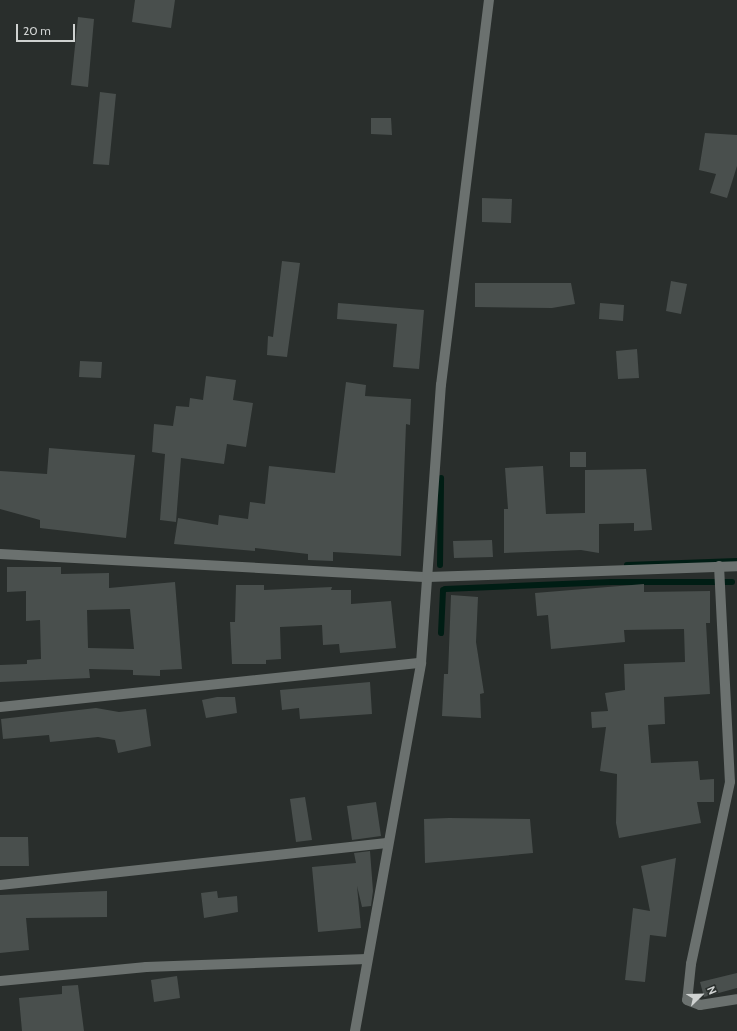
<!DOCTYPE html>
<html>
<head>
<meta charset="utf-8">
<style>
  body { margin:0 }
  #map { position:relative; width:737px; height:1031px; overflow:hidden; background:#292e2c; font-family:Cabin,sans-serif }
  div>[style] { position:absolute }
  .stream>* { height:6px; margin:-3px; padding:0 3px; transform-origin:3px; border-radius:3px; background:#001d14 }
  .building>* { inset:0; background:#494f4d }
  .minor>* { height:10px; margin:-5px; padding:0 5px; transform-origin:5px; border-radius:5px; background:#6b716f }
  span { translate:-50% -50%; white-space:nowrap; text-align:center; line-height:1.15; -webkit-text-stroke:3px #292e2c; paint-order:stroke }
  .north { position:absolute; left:681px; top:975px; width:40px; height:40px; -webkit-text-stroke:3px #292e2c; paint-order:stroke; rotate:67deg; font-size:11px; font-weight:700; line-height:16px; text-align:center; color:#cfd2d1 }
  .north::after { content:''; display:block; margin:auto; width:14px; height:18px; background:#cfd2d1; clip-path:polygon(50% 0,100% 100%,50% 72%,0 100%) }
  .scale { position:absolute; left:16px; top:24px; width:59px; height:18px; box-sizing:border-box; border:2px solid #cfd2d1; border-top:0; padding-left:5px; font-size:12px; line-height:14px; white-space:nowrap; color:#cfd2d1; -webkit-text-stroke:3px #292e2c; paint-order:stroke }
</style>
</head>
<body>
<div id="map">
  <div class="stream">
    <i style="left:440px;top:565px;width:87px;rotate:-89.3deg"></i>
    <i style="left:627px;top:565px;width:110px;rotate:-2.1deg"></i>
    <i style="left:445px;top:589px;width:167px;rotate:-2.4deg"></i>
    <i style="left:612px;top:582px;width:120px"></i>
    <i style="left:441px;top:633px;width:43px;rotate:-87.3deg"></i>
  </div>
  <div class="building">
    <i style="clip-path:polygon(135px 0,175px 0,171px 28px,132px 22px)"></i>
    <i style="clip-path:polygon(78px 17px,94px 19px,88px 87px,71px 85px)"></i>
    <i style="clip-path:polygon(100px 92px,116px 94px,109px 165px,93px 164px)"></i>
    <i style="clip-path:polygon(371px 118px,391px 118px,392px 135px,371px 134px)"></i>
    <i style="clip-path:polygon(705px 133px,737px 135px,737px 166px,727px 198px,710px 193px,716px 174px,699px 170px)"></i>
    <i style="clip-path:polygon(482px 198px,512px 199px,511px 223px,482px 222px)"></i>
    <i style="clip-path:polygon(282px 261px,300px 263px,287px 357px,267px 355px,268px 336px,273px 337px)"></i>
    <i style="clip-path:polygon(671px 281px,687px 284px,681px 314px,666px 311px)"></i>
    <i style="clip-path:polygon(475px 283px,571px 283px,575px 304px,552px 308px,475px 307px)"></i>
    <i style="clip-path:polygon(338px 303px,424px 310px,419px 369px,393px 367px,397px 324px,337px 319px)"></i>
    <i style="clip-path:polygon(600px 303px,624px 305px,623px 321px,599px 319px)"></i>
    <i style="clip-path:polygon(637px 349px,639px 378px,618px 379px,616px 351px)"></i>
    <i style="clip-path:polygon(80px 361px,102px 362px,101px 378px,79px 377px)"></i>
    <i style="clip-path:polygon(206px 376px,236px 380px,233px 400px,253px 403px,246px 447px,227px 444px,224px 464px,181px 458px,176px 522px,160px 520px,165px 454px,152px 452px,154px 424px,173px 426px,176px 406px,189px 407px,190px 398px,203px 400px)"></i>
    <i style="clip-path:polygon(346px 382px,366px 385px,365px 396px,411px 399px,410px 425px,406px 424px,401px 556px,333px 552px,333px 561px,308px 560px,308px 554px,255px 548px,255px 551px,174px 544px,178px 518px,218px 525px,219px 515px,248px 519px,250px 502px,265px 504px,269px 466px,335px 473px)"></i>
    <i style="clip-path:polygon(49px 448px,135px 455px,126px 538px,40px 528px,40px 520px,0 509px,0 471px,47px 474px)"></i>
    <i style="clip-path:polygon(570px 452px,586px 452px,586px 467px,570px 467px)"></i>
    <i style="clip-path:polygon(543px 466px,546px 514px,585px 513px,585px 470px,646px 469px,652px 530px,634px 531px,634px 523px,599px 524px,599px 553px,581px 550px,504px 553px,504px 509px,508px 509px,505px 468px)"></i>
    <i style="clip-path:polygon(492px 540px,493px 557px,454px 558px,453px 541px)"></i>
    <i style="clip-path:polygon(evenodd,7px 567px,61px 567px,61px 574px,109px 573px,109px 588px,175px 582px,182px 669px,160px 670px,160px 676px,133px 675px,133px 670px,89px 669px,90px 678px,0 682px,0 665px,27px 664px,27px 660px,41px 659px,40px 620px,26px 621px,26px 591px,7px 592px,7px 567px,130px 609px,134px 649px,88px 648px,87px 610px,130px 609px)"></i>
    <i style="clip-path:polygon(644px 584px,644px 592px,710px 591px,710px 623px,706px 623px,710px 694px,664px 697px,665px 724px,648px 725px,651px 763px,698px 761px,700px 780px,714px 779px,714px 802px,697px 802px,701px 823px,619px 838px,616px 823px,617px 774px,600px 771px,606px 727px,592px 728px,591px 712px,608px 711px,605px 693px,625px 690px,624px 664px,685px 662px,684px 629px,624px 630px,625px 642px,551px 649px,548px 615px,537px 616px,535px 593px)"></i>
    <i style="clip-path:polygon(236px 585px,264px 585px,264px 590px,332px 587px,331px 590px,351px 590px,351px 604px,391px 601px,396px 648px,340px 653px,339px 644px,323px 645px,322px 625px,280px 627px,281px 659px,266px 660px,266px 664px,232px 664px,230px 622px,235px 622px)"></i>
    <i style="clip-path:polygon(451px 595px,478px 597px,476px 642px,484px 693px,480px 694px,481px 718px,442px 716px,444px 674px,448px 674px)"></i>
    <i style="clip-path:polygon(370px 682px,372px 714px,300px 719px,299px 708px,282px 710px,280px 690px)"></i>
    <i style="clip-path:polygon(217px 697px,235px 697px,237px 713px,206px 718px,202px 700px)"></i>
    <i style="clip-path:polygon(96px 708px,119px 712px,146px 709px,151px 746px,118px 753px,115px 740px,98px 737px,50px 742px,49px 735px,3px 739px,1px 719px)"></i>
    <i style="clip-path:polygon(305px 797px,312px 840px,296px 842px,290px 799px)"></i>
    <i style="clip-path:polygon(376px 802px,381px 836px,352px 840px,347px 806px)"></i>
    <i style="clip-path:polygon(449px 818px,530px 819px,533px 853px,425px 863px,424px 819px)"></i>
    <i style="clip-path:polygon(0 837px,28px 837px,29px 866px,0 866px)"></i>
    <i style="clip-path:polygon(370px 851px,373px 891px,371px 906px,362px 907px,357px 886px,361px 928px,318px 932px,312px 867px,356px 863px,354px 853px)"></i>
    <i style="clip-path:polygon(676px 858px,666px 937px,650px 935px,645px 982px,625px 980px,633px 908px,650px 911px,641px 866px)"></i>
    <i style="clip-path:polygon(107px 891px,107px 917px,26px 918px,29px 950px,0 953px,0 895px)"></i>
    <i style="clip-path:polygon(217px 891px,218px 898px,237px 896px,238px 912px,204px 918px,201px 893px)"></i>
    <i style="clip-path:polygon(737px 973px,737px 988px,704px 997px,700px 982px)"></i>
    <i style="clip-path:polygon(177px 976px,180px 998px,154px 1002px,151px 980px)"></i>
    <i style="clip-path:polygon(78px 985px,84px 1031px,22px 1031px,19px 998px,62px 994px,62px 986px)"></i>
  </div>
  <div class="minor">
    <i style="left:0;top:554px;width:429px;rotate:3.1deg"></i>
    <i style="left:428px;top:577px;width:309px;rotate:-2deg"></i>
    <i style="left:719px;top:566px;width:216px;rotate:87.1deg"></i>
    <i style="left:730px;top:782px;width:186px;rotate:102.1deg"></i>
    <i style="left:691px;top:964px;width:36px;rotate:96deg"></i>
    <i style="left:687px;top:1000px;width:14px;rotate:21deg"></i>
    <i style="left:700px;top:1005px;width:37px;rotate:-9deg"></i>
    <i style="left:0;top:707px;width:423px;rotate:-6deg"></i>
    <i style="left:0;top:885px;width:389px;rotate:-6.2deg"></i>
    <i style="left:0;top:981px;width:147px;rotate:-5.5deg"></i>
    <i style="left:146px;top:967px;width:221px;rotate:-2.1deg"></i>
    <i style="left:355px;top:1031px;width:374px;rotate:-79.8deg"></i>
    <i style="left:421px;top:663px;width:279px;rotate:-85.9deg"></i>
    <i style="left:441px;top:385px;width:388px;rotate:-82.9deg"></i>
  </div>
  <div class="north">N</div>
  <div class="scale">20 m</div>
</div>
</body>
</html>
